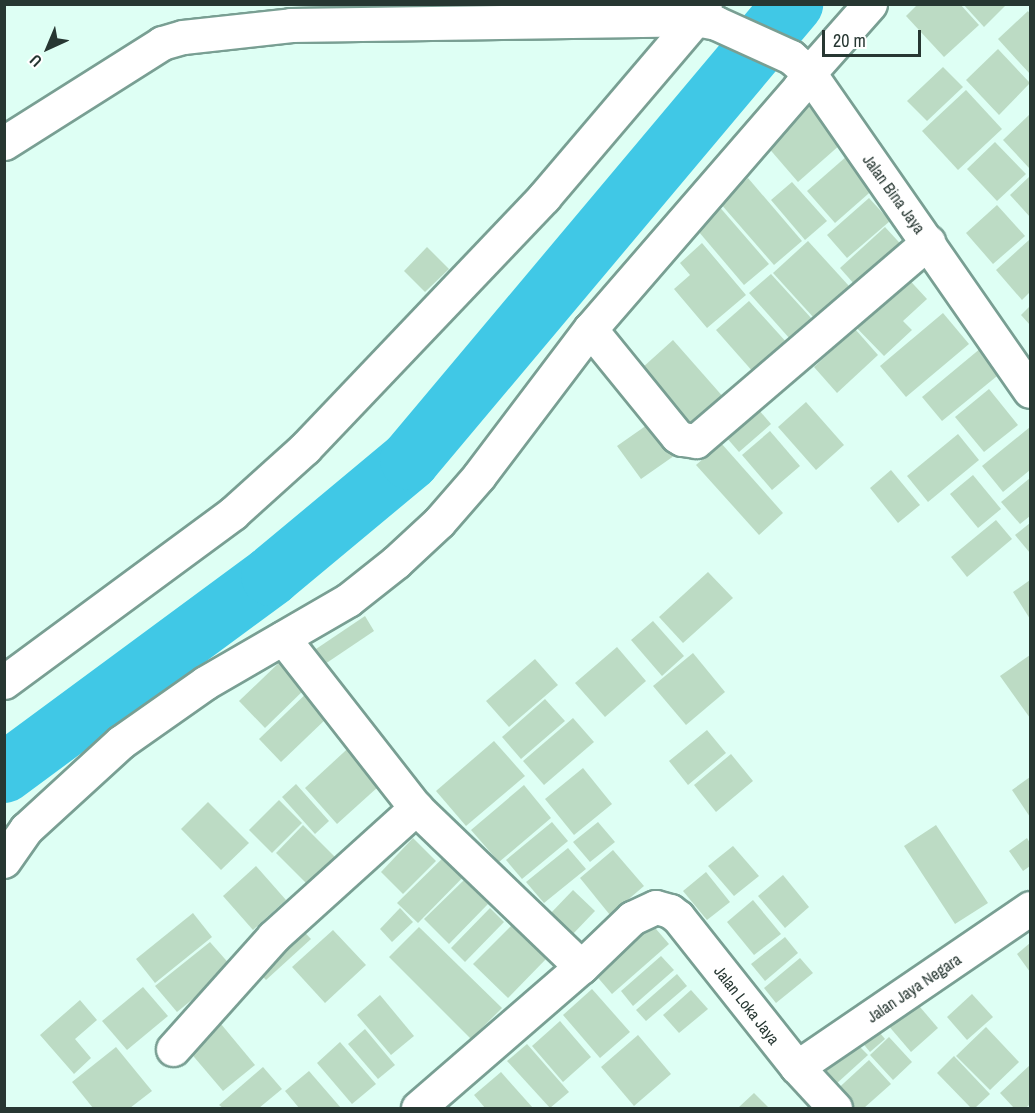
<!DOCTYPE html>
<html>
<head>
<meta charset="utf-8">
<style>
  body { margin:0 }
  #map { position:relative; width:1035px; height:1113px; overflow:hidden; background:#defff4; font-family:"Archivo Narrow",sans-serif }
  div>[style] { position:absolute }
  .river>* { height:60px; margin:-30px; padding:0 30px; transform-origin:30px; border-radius:30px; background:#40c8e6 }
  .building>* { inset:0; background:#bcdbc4 }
  .roads { filter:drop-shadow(2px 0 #799f93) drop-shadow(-2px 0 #799f93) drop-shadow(0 2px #799f93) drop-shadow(0 -2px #799f93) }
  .street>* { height:33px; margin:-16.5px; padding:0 16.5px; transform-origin:16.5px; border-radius:16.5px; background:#fff }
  span { translate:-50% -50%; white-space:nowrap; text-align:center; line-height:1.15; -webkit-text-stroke:4.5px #fff; paint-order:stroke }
  .street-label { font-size:16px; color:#273732 }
  .frame { position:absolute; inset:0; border:6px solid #273732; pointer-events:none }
  .north { position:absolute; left:18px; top:18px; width:60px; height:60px; -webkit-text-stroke:4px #fff; paint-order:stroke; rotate:224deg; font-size:16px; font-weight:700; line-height:24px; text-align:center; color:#273732 }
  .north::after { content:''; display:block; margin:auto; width:21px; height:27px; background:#273732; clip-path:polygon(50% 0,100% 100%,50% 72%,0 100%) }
  .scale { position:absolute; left:822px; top:30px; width:99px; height:27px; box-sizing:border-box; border:3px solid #273732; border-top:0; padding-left:8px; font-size:18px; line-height:21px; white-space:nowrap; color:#273732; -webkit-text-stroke:4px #fff; paint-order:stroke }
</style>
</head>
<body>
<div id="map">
  <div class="river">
    <i style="left:4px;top:773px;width:332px;rotate:-36.4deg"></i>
    <i style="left:271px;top:576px;width:181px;rotate:-39.8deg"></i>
    <i style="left:410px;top:460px;width:596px;rotate:-49.97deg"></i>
  </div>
  <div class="building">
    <i style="clip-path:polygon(918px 4px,960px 4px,979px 25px,944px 57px,906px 16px)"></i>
    <i style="clip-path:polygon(963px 4px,1007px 4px,984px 27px)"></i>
    <i style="clip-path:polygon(1028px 11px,1030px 14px,1030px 74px,998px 39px)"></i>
    <i style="clip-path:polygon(998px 49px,1030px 83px,999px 115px,966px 80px)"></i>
    <i style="clip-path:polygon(943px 67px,963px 87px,927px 121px,907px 101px)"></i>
    <i style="clip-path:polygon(966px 90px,1002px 129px,958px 170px,922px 131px)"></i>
    <i style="clip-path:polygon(805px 102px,841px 144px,798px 182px,761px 139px)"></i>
    <i style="clip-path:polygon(1030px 114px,1030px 169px,1003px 140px)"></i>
    <i style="clip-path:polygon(995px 142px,1026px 174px,997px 201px,967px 169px)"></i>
    <i style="clip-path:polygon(847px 156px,876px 187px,835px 223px,807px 191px)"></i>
    <i style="clip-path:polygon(1030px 176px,1030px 217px,1010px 195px)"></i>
    <i style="clip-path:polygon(748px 178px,802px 241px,774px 265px,720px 203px)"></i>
    <i style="clip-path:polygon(792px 182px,827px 221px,805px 240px,771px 200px)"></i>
    <i style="clip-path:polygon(869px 198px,890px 221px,847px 258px,827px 235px)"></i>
    <i style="clip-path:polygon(717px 204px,769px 264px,744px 285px,693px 225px)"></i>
    <i style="clip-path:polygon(997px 205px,1025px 236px,993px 264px,966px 233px)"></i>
    <i style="clip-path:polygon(885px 227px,908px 252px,862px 293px,840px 268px)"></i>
    <i style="clip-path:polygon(1029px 240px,1030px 292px,1022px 300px,996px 270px)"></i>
    <i style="clip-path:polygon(808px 241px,849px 286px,814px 318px,773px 273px)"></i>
    <i style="clip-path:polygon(702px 243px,746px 295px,707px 328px,674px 289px,690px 275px,680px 263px)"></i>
    <i style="clip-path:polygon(427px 247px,449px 269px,425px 292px,404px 271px)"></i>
    <i style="clip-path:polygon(903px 273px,927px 299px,903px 321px,912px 330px,884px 356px,851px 322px)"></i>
    <i style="clip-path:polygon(771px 274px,812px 319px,790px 339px,749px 293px)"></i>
    <i style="clip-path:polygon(749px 301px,788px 344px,754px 373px,716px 330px)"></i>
    <i style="clip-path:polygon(1030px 306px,1030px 325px,1021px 315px)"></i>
    <i style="clip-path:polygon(943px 313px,969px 344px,906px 397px,880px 366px)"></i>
    <i style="clip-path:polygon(855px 329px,878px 355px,837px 393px,814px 367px)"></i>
    <i style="clip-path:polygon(673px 340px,725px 399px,694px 427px,642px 368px)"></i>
    <i style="clip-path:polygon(981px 348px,1002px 372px,942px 421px,922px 397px)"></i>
    <i style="clip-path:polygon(989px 389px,1018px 425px,984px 452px,955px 417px)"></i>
    <i style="clip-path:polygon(752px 402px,771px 424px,739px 452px,720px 430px)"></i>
    <i style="clip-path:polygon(806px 402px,844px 445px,816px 470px,778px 427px)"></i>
    <i style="clip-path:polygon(657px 418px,681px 451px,641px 479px,617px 446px)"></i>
    <i style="clip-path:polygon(1030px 427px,1030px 470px,1003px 492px,982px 466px)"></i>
    <i style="clip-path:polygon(770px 431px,800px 466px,772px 490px,742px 455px)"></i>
    <i style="clip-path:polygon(958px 434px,979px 460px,928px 502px,907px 476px)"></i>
    <i style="clip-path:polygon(721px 443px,783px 513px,759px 535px,696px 465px)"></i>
    <i style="clip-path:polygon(891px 470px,920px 505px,898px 523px,870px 488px)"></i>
    <i style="clip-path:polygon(973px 475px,1001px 509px,978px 528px,950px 494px)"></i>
    <i style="clip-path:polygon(1030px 478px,1030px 516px,1020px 524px,1001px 502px)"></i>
    <i style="clip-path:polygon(996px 520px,1012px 539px,967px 577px,951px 557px)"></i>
    <i style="clip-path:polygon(1030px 523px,1030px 553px,1015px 535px)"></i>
    <i style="clip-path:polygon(708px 572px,733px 598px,683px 643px,659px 617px)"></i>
    <i style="clip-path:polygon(1030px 580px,1030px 619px,1013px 592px)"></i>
    <i style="clip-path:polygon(365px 616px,374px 631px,325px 664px,316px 649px)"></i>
    <i style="clip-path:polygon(653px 621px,684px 656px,662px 676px,631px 640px)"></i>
    <i style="clip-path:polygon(617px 647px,646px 681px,605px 717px,575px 683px)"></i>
    <i style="clip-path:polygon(693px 653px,725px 692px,686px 725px,653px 686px)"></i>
    <i style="clip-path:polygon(1030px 655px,1030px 718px,1000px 676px)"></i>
    <i style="clip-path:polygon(286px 656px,312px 682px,265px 728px,239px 701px)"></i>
    <i style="clip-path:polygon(535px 659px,558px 685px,509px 727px,486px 701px)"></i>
    <i style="clip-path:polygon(313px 687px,328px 717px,281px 762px,259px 739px)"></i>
    <i style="clip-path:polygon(545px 699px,565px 721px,521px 759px,502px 737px)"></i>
    <i style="clip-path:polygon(573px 718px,594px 742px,544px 785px,523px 761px)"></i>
    <i style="clip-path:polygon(707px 730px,726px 753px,688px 785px,669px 761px)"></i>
    <i style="clip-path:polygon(356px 741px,389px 777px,337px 824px,305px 788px)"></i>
    <i style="clip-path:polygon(494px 741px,525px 776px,466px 826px,436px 791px)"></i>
    <i style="clip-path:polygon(731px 754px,753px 781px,716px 812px,694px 785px)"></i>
    <i style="clip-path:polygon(583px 768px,612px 804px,574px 835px,545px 799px)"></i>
    <i style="clip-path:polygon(1030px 777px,1030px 817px,1012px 790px)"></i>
    <i style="clip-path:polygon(296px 784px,329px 821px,315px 834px,282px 797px)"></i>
    <i style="clip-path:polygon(524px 785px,551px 818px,499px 862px,471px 830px)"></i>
    <i style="clip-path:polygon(279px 800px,302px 823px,272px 853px,249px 830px)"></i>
    <i style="clip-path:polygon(208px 802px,249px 843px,221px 870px,181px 829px)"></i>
    <i style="clip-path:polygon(552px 822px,568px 841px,522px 879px,506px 860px)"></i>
    <i style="clip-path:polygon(598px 822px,615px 842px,590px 862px,573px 842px)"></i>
    <i style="clip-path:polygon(303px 825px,338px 860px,311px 888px,276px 853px)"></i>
    <i style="clip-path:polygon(936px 825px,988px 903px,955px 924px,904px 846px)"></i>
    <i style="clip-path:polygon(413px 838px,436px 861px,403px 894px,381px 872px)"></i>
    <i style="clip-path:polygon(1027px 838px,1030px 843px,1030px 866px,1023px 871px,1009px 851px)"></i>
    <i style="clip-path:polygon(733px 846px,759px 876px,734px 896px,708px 866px)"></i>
    <i style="clip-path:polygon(454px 847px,474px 866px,418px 923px,397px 903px)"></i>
    <i style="clip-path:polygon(568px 848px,586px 869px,544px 903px,526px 882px)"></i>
    <i style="clip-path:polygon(613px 850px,644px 886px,610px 915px,580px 878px)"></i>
    <i style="clip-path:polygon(256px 866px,286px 900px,253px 930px,223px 896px)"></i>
    <i style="clip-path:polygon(706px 872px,730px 902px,707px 920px,683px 891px)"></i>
    <i style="clip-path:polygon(783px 875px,809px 907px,785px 928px,758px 896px)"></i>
    <i style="clip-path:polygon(464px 880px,488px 904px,449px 944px,424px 919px)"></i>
    <i style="clip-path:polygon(573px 890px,595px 911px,571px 936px,549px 915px)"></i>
    <i style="clip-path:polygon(753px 900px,781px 934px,754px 955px,727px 922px)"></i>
    <i style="clip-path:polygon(400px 908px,413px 922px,392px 942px,380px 929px)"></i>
    <i style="clip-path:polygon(490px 908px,504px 922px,465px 962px,451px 948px)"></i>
    <i style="clip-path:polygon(193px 913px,212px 937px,155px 983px,136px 959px)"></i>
    <i style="clip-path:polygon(650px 922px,669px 944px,612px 994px,593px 972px)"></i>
    <i style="clip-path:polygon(296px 923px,311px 939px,266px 980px,251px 964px)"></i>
    <i style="clip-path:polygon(512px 925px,546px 959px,508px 998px,473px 964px)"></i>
    <i style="clip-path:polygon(419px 927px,502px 1008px,471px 1039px,389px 957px)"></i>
    <i style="clip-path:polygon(333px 930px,366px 965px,325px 1003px,292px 967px)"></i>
    <i style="clip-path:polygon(785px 937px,798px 953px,765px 981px,751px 964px)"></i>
    <i style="clip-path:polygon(210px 942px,232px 967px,177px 1012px,155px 986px)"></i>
    <i style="clip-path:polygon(1030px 943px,1030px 972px,1017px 954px)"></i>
    <i style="clip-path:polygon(661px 956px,674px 970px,633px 1006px,621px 991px)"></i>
    <i style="clip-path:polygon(800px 958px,813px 973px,776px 1003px,764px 988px)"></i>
    <i style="clip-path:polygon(677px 974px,687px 986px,646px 1021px,636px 1010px)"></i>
    <i style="clip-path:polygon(143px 987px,168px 1016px,127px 1050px,102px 1021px)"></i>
    <i style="clip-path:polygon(592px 989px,630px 1032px,600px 1058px,563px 1015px)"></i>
    <i style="clip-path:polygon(691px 990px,708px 1009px,679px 1033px,663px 1015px)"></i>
    <i style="clip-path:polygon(972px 994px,993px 1017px,967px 1040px,947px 1017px)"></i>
    <i style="clip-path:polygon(380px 995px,414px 1036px,391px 1055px,357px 1015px)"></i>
    <i style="clip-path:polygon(80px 1000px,97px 1020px,75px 1039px,91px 1058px,74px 1074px,40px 1035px)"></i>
    <i style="clip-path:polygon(914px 1000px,938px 1028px,911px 1052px,887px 1024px)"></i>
    <i style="clip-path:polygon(560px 1021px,591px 1057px,563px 1082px,532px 1046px)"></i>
    <i style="clip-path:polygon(871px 1022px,885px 1039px,870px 1052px,856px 1035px)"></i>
    <i style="clip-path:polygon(221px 1024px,255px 1065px,223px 1091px,189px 1051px)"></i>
    <i style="clip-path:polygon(986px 1027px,1019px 1062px,990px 1090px,956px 1056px)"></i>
    <i style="clip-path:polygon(365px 1029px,395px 1065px,378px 1079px,348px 1044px)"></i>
    <i style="clip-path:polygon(638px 1035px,671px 1074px,634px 1106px,601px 1067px)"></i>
    <i style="clip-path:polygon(889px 1037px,912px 1062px,893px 1080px,870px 1055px)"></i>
    <i style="clip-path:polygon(851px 1038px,868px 1055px,836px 1084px,821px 1067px)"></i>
    <i style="clip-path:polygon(340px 1042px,376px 1084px,352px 1104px,317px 1063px)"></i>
    <i style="clip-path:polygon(527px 1044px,569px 1092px,550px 1108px,507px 1061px)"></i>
    <i style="clip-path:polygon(116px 1047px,152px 1091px,130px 1108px,93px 1108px,72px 1082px)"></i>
    <i style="clip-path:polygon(954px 1056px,990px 1094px,975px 1108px,971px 1108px,937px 1073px)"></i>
    <i style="clip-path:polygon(869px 1060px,891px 1084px,864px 1108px,846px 1108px,832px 1094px)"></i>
    <i style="clip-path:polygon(1030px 1065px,1030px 1104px,1026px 1108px,1014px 1108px,1000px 1093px)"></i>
    <i style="clip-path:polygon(263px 1067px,282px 1089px,259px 1108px,223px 1108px,219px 1105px)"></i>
    <i style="clip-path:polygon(309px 1071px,341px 1108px,299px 1108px,285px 1091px)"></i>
    <i style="clip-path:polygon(501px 1072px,533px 1108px,485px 1108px,474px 1095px)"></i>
    <i style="clip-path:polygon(754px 1093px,769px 1108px,738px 1108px)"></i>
  </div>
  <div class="roads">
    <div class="street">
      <i style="left:870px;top:4px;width:92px;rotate:131.5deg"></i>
      <i style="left:809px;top:73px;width:387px;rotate:55.2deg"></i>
      <i style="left:4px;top:143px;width:187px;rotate:-32.3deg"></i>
      <i style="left:162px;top:43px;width:22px;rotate:-16deg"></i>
      <i style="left:183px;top:37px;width:109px;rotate:-6.3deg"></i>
      <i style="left:291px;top:25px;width:405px;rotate:-0.8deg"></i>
      <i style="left:696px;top:19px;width:20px;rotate:11deg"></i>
      <i style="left:716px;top:23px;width:82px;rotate:24.4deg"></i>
      <i style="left:791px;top:57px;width:24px;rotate:42deg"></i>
      <i style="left:809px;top:73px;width:18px;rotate:124deg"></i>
      <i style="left:799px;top:88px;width:319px;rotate:130.9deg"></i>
      <i style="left:590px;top:329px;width:184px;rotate:127.1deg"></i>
      <i style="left:479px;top:476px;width:61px;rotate:131deg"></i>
      <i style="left:439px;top:522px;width:59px;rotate:137.1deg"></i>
      <i style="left:396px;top:562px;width:61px;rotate:141.6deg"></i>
      <i style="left:348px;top:600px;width:165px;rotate:149.9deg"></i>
      <i style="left:205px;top:683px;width:103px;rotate:144.9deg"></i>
      <i style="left:121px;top:742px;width:129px;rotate:137.5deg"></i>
      <i style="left:26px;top:829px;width:39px;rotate:125deg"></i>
      <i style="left:590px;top:329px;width:138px;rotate:50.9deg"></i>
      <i style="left:677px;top:436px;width:6px;rotate:31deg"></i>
      <i style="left:682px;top:439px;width:14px;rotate:8deg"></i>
      <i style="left:696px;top:441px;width:306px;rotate:-40.6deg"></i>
      <i style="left:283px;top:638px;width:216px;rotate:52deg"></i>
      <i style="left:416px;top:808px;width:229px;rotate:43.9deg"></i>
      <i style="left:4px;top:682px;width:285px;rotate:-36.4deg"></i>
      <i style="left:233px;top:513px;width:97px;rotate:-42.1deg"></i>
      <i style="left:305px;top:448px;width:347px;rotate:-46.4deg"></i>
      <i style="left:544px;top:197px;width:248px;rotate:-49.6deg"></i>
      <i style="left:173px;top:1049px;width:150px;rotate:-48.2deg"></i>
      <i style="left:273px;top:937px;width:193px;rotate:-42.1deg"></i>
      <i style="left:797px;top:1067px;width:282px;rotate:-34.3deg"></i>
      <i style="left:418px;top:1108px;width:216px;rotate:-40.9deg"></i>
      <i style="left:581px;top:967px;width:71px;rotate:-43.9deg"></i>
      <i style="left:632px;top:918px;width:26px;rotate:-25deg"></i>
      <i style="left:656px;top:907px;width:15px;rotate:16deg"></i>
      <i style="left:670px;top:911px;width:10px;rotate:37deg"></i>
      <i style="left:678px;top:917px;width:191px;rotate:51.6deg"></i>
      <i style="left:797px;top:1067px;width:56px;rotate:47.2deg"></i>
    </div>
  </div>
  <div class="street-label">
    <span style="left:894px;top:194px;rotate:54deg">Jalan Bina Jaya</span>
    <span style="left:914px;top:988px;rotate:-34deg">Jalan Jaya Negara</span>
    <span style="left:747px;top:1005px;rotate:52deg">Jalan Loka Jaya</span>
  </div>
  <div class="frame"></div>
  <div class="north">U</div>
  <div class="scale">20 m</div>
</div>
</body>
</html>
